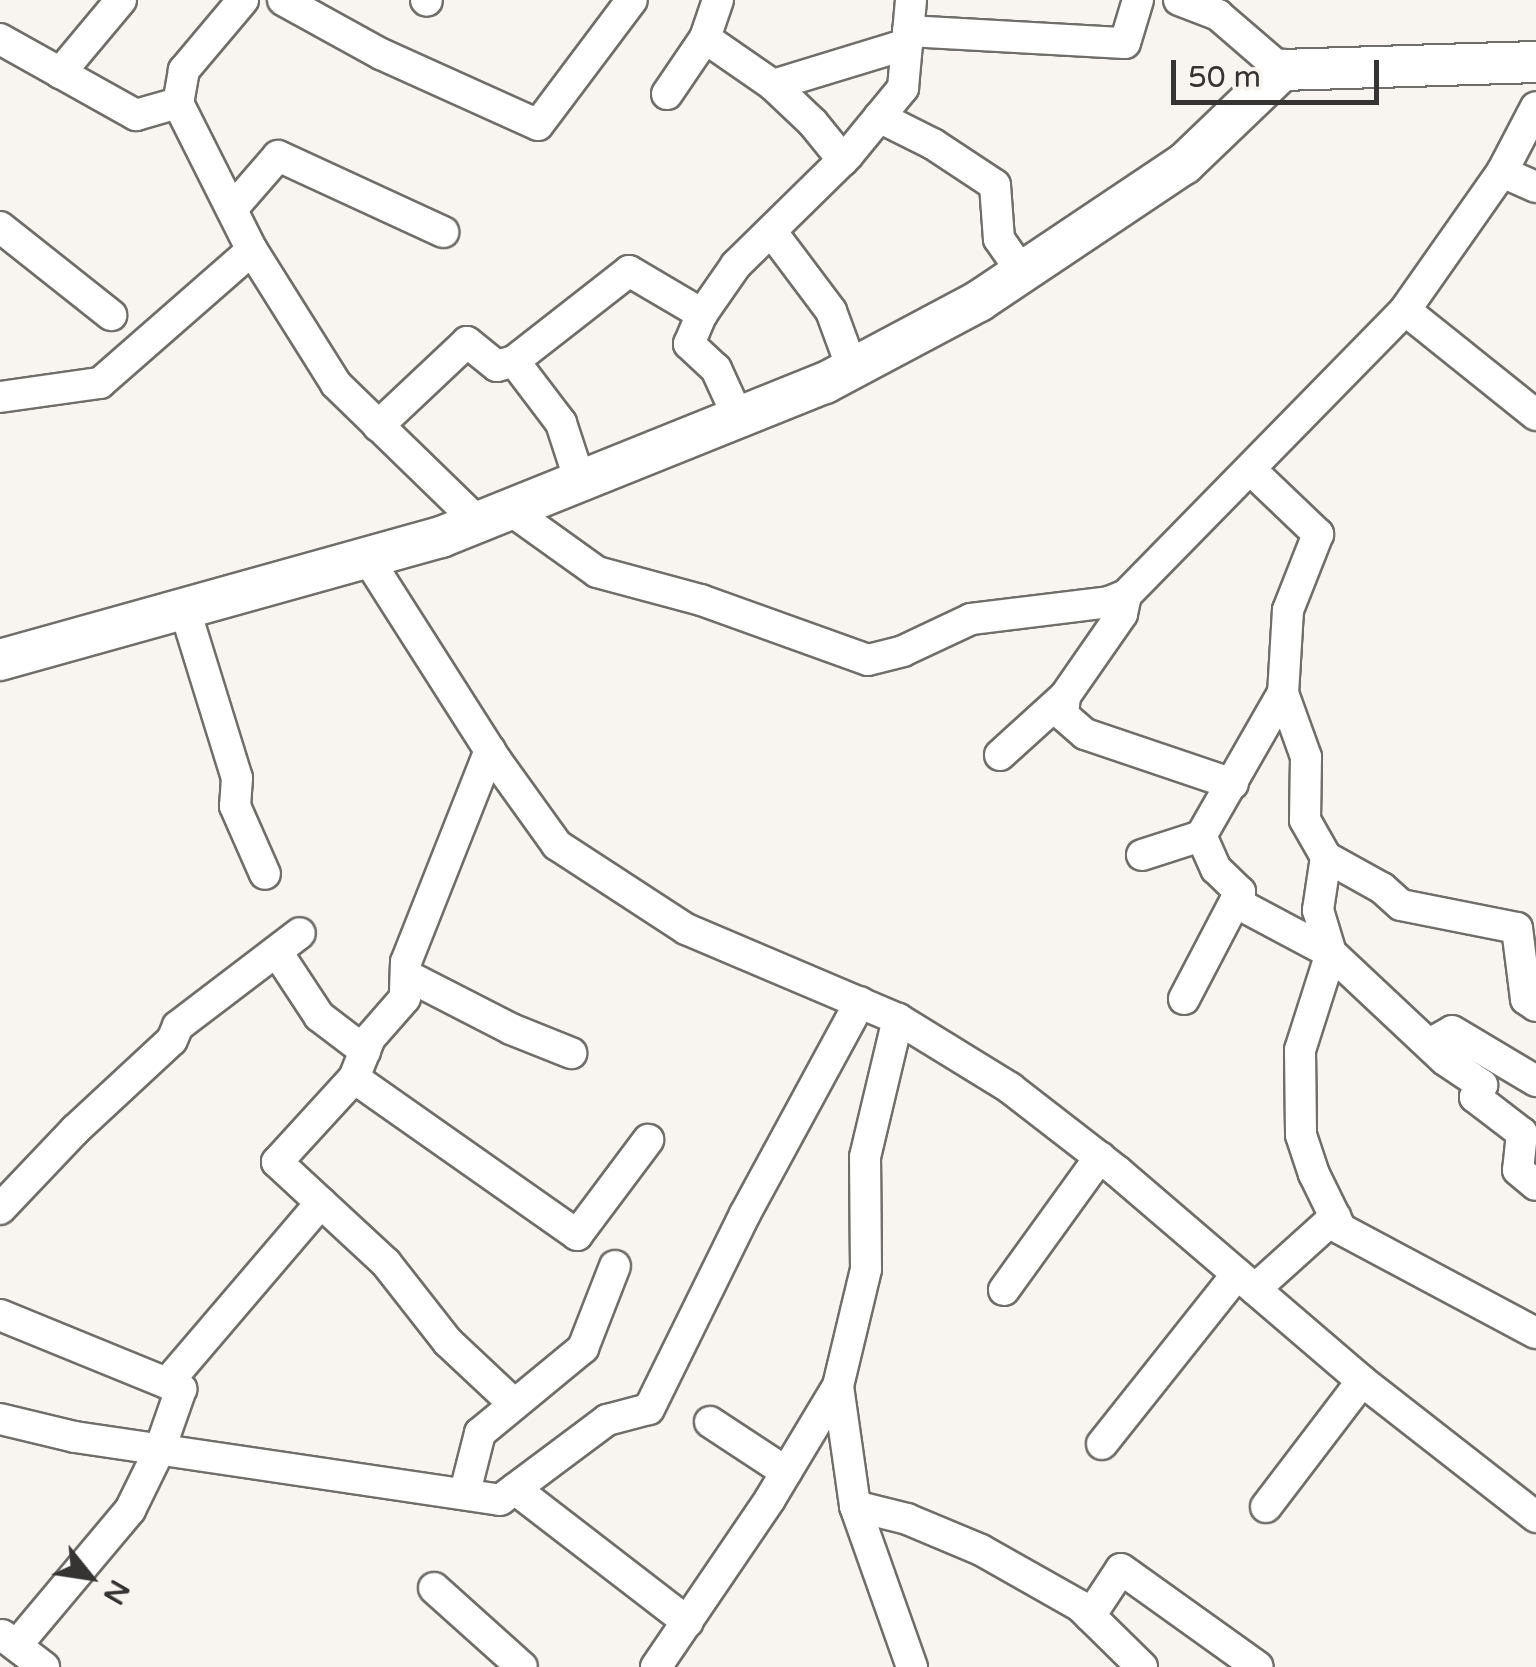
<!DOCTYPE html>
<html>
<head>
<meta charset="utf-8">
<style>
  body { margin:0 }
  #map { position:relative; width:1536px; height:1667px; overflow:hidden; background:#f8f5f1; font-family:"Varela Round",sans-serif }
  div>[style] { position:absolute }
  .roads { filter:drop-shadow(2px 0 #706e6a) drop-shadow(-2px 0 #706e6a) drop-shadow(0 2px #706e6a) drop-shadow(0 -2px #706e6a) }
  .minor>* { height:30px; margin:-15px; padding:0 15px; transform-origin:15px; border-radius:15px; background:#fff }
  .secondary>* { height:40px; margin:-20px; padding:0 20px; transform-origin:20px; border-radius:20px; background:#fff }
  span { translate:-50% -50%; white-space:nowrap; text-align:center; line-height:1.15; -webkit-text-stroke:9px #f8f5f1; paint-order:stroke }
  .north { position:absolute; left:40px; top:1527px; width:100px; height:100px; -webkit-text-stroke:8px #f8f5f1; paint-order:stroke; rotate:120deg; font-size:28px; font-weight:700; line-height:40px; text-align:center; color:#353432 }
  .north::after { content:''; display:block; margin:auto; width:35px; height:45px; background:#353432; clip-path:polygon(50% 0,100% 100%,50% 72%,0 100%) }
  .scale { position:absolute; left:1171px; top:60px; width:208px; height:45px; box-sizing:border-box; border:5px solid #353432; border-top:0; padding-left:12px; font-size:30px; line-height:35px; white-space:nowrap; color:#353432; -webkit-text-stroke:8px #f8f5f1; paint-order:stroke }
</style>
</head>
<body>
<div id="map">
  <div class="roads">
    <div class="minor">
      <i style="left:243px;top:0;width:92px;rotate:130.1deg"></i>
      <i style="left:184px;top:70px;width:34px;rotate:100deg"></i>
      <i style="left:178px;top:103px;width:165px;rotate:63.3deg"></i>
      <i style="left:252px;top:250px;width:158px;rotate:57.9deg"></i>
      <i style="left:336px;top:384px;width:198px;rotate:44.2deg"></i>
      <i style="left:283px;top:0;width:112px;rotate:28.9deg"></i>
      <i style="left:381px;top:54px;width:172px;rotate:24.3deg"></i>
      <i style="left:538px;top:125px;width:156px;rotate:-53.1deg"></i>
      <i style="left:426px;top:0;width:1px;rotate:45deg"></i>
      <i style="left:1179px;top:0;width:42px;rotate:21deg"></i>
      <i style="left:1218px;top:15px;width:84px;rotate:40.7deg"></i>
      <i style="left:908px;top:31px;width:217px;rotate:3.2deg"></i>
      <i style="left:1125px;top:43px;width:45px;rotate:-73.2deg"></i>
      <i style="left:705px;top:38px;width:83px;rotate:34.7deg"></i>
      <i style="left:773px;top:85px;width:55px;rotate:43.5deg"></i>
      <i style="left:813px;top:123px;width:48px;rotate:51deg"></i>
      <i style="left:0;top:39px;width:156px;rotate:29.2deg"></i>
      <i style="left:136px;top:115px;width:44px;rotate:-15.9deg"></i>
      <i style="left:60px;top:73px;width:95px;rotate:-50.1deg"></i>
      <i style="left:773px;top:85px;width:140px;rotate:-17deg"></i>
      <i style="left:667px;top:94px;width:68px;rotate:-55.8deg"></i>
      <i style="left:705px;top:38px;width:40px;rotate:-71.1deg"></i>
      <i style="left:879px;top:117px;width:60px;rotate:26.6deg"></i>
      <i style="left:933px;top:144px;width:74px;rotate:33.5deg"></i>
      <i style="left:995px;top:185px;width:54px;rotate:85.8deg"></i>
      <i style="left:999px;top:239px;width:40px;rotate:55.1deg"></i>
      <i style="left:1502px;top:172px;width:37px;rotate:24deg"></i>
      <i style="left:232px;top:209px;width:70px;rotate:-49deg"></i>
      <i style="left:278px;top:156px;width:182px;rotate:24.7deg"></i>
      <i style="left:0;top:227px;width:142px;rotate:38.4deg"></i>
      <i style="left:771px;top:231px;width:100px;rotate:53.1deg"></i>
      <i style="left:831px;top:311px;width:61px;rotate:69.8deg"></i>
      <i style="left:1405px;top:310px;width:168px;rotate:38.7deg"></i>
      <i style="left:514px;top:361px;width:146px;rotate:-38deg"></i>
      <i style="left:629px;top:271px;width:85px;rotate:30.5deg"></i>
      <i style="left:0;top:397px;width:101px;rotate:-8deg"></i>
      <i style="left:100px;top:383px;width:202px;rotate:-41.2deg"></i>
      <i style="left:738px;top:417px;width:53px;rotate:-114.6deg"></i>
      <i style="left:716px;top:369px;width:37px;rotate:-137deg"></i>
      <i style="left:689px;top:344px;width:33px;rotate:-67deg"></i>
      <i style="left:702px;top:314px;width:60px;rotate:-55.2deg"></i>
      <i style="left:736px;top:265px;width:157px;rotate:-44.5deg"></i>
      <i style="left:848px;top:155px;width:87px;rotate:-50.6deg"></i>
      <i style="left:903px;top:88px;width:88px;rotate:-84.8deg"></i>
      <i style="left:378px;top:426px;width:122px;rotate:-43.3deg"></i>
      <i style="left:467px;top:342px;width:38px;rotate:39deg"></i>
      <i style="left:497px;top:366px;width:18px;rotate:-16deg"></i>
      <i style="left:514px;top:361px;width:78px;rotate:52.8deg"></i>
      <i style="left:561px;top:423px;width:61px;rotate:71.9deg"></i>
      <i style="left:1251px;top:470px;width:93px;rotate:43.7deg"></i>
      <i style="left:1318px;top:534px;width:82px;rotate:111.5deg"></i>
      <i style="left:1288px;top:610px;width:83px;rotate:93.4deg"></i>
      <i style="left:1283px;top:693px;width:68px;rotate:70.2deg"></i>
      <i style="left:1306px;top:757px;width:63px;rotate:90.9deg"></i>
      <i style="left:1305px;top:820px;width:43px;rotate:60.4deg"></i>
      <i style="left:1326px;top:857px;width:54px;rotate:98.6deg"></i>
      <i style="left:1318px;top:910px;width:45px;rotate:73.2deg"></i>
      <i style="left:1331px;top:953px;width:102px;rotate:107.7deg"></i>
      <i style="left:1300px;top:1050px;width:85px;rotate:89.3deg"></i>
      <i style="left:1301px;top:1135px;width:41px;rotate:71.6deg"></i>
      <i style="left:1314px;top:1174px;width:61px;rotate:63.9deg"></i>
      <i style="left:1341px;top:1229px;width:221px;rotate:28.1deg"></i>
      <i style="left:509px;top:509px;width:108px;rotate:35.6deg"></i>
      <i style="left:597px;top:572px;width:108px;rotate:15.1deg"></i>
      <i style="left:701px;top:600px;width:177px;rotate:19.8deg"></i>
      <i style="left:868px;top:660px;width:36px;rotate:-14deg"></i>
      <i style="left:903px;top:651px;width:75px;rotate:-25.2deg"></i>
      <i style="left:971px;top:619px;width:139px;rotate:-7deg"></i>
      <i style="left:1109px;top:602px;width:18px;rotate:-22deg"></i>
      <i style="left:1126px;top:595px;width:399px;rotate:-45.6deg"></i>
      <i style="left:1405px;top:310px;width:169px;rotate:-54.9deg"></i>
      <i style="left:1502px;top:172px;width:73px;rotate:-62.4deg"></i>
      <i style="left:366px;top:556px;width:242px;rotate:57.5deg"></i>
      <i style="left:496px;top:760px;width:105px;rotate:54.3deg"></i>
      <i style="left:557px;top:845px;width:154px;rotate:33.1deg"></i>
      <i style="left:686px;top:929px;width:230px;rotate:23deg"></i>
      <i style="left:898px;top:1019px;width:132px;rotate:31.6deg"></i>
      <i style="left:1010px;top:1088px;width:135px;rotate:37.8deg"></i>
      <i style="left:1117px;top:1171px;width:323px;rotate:40.6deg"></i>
      <i style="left:1362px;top:1381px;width:221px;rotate:38deg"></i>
      <i style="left:184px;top:607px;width:179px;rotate:72.8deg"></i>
      <i style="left:237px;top:778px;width:28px;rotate:94deg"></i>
      <i style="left:235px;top:806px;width:74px;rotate:66.2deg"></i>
      <i style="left:1065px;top:696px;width:19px;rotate:96deg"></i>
      <i style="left:1063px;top:715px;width:29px;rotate:41deg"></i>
      <i style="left:1085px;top:734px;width:156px;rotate:18.7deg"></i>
      <i style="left:490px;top:750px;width:228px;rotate:111.6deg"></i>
      <i style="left:406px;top:962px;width:36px;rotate:92deg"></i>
      <i style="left:405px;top:998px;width:53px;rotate:131.2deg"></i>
      <i style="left:370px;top:1038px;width:43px;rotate:111.8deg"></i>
      <i style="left:354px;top:1078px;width:114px;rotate:132.5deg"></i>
      <i style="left:277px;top:1162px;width:149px;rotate:42.8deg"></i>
      <i style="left:386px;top:1263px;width:100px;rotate:51.9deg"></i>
      <i style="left:448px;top:1342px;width:89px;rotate:43.2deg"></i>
      <i style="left:1000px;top:755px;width:88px;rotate:-42.2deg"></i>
      <i style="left:1065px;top:696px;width:100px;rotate:-55.2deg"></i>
      <i style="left:1122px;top:614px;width:19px;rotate:-78deg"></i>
      <i style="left:1142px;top:855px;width:62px;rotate:-17.9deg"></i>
      <i style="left:1201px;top:836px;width:165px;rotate:-60.2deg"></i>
      <i style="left:1326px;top:857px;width:64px;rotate:29deg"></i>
      <i style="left:1382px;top:888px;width:25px;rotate:42deg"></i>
      <i style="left:1401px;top:905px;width:118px;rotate:11.2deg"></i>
      <i style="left:1517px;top:928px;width:72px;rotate:82.8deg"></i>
      <i style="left:1526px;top:999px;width:12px;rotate:35deg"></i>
      <i style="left:1235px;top:902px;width:109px;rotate:28deg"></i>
      <i style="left:1331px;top:953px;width:156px;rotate:43.2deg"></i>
      <i style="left:1445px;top:1060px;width:45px;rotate:34deg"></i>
      <i style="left:1482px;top:1085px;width:14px;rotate:120deg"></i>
      <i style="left:1475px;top:1097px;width:59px;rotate:37.5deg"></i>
      <i style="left:1522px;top:1133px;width:37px;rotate:96deg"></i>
      <i style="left:1518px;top:1170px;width:23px;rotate:40deg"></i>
      <i style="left:277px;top:952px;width:77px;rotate:56.7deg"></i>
      <i style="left:319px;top:1016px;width:58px;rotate:37.3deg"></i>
      <i style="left:406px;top:975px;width:118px;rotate:27.2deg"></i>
      <i style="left:511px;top:1029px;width:65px;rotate:21.8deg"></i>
      <i style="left:1184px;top:999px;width:121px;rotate:-62.4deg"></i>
      <i style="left:1240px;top:892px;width:33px;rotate:-136deg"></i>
      <i style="left:1216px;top:869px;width:36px;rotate:-114deg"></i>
      <i style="left:1429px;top:1044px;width:26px;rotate:-29deg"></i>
      <i style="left:1452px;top:1031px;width:98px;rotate:30.8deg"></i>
      <i style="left:354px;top:1078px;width:273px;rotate:35.1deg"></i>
      <i style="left:577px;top:1235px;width:119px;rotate:-53.2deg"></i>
      <i style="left:0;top:1209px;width:109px;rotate:-46.5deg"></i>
      <i style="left:75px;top:1130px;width:132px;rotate:-42.9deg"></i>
      <i style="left:172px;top:1040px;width:15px;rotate:-67deg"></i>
      <i style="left:178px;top:1026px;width:153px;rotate:-37.3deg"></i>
      <i style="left:1255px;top:1289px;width:108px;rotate:-42deg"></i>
      <i style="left:1004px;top:1290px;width:164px;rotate:-54.2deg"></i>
      <i style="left:0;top:1315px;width:196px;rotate:22.2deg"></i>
      <i style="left:181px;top:1389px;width:64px;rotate:109.3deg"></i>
      <i style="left:160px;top:1449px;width:68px;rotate:116.2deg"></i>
      <i style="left:130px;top:1510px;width:177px;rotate:130deg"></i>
      <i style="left:167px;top:1383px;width:237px;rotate:-49.5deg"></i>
      <i style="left:838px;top:1386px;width:121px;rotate:81.9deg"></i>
      <i style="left:855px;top:1506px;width:171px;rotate:70.5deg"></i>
      <i style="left:0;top:1419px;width:77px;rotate:13.5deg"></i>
      <i style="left:75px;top:1437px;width:430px;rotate:8.4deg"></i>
      <i style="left:500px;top:1500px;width:134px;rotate:-36.8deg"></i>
      <i style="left:607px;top:1420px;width:43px;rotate:-14.7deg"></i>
      <i style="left:649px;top:1409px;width:217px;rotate:-63.8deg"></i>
      <i style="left:745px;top:1214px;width:241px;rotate:-61.5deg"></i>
      <i style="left:710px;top:1422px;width:91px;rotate:33.3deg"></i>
      <i style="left:1102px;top:1444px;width:217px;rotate:-51.5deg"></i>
      <i style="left:515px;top:1489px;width:218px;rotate:37.6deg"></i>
      <i style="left:465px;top:1492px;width:61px;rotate:-75.7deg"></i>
      <i style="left:480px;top:1433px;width:134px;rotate:-39.5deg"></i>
      <i style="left:583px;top:1348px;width:88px;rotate:-68.7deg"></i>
      <i style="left:855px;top:1506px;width:54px;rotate:14deg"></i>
      <i style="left:907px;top:1519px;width:80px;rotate:22.7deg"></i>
      <i style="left:981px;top:1550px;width:114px;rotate:29.5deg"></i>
      <i style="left:1080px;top:1606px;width:87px;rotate:44.5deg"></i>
      <i style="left:1266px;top:1507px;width:158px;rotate:-52.7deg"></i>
      <i style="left:434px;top:1588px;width:118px;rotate:41.9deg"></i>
      <i style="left:1090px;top:1616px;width:56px;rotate:-56.6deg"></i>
      <i style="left:1121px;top:1569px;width:168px;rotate:35.6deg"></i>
      <i style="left:2px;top:1635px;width:53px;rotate:37.3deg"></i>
      <i style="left:656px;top:1667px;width:203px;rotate:-55.8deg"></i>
      <i style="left:770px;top:1499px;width:132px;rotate:-59deg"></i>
      <i style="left:838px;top:1386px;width:120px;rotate:-76.5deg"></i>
      <i style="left:866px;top:1269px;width:112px;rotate:-90.5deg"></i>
      <i style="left:865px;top:1157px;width:142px;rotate:-76.6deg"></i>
    </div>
    <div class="secondary">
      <i style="left:0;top:660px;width:458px;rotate:-15.6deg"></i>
      <i style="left:441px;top:537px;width:414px;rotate:-21.9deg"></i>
      <i style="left:825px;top:383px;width:174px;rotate:-28deg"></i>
      <i style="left:979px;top:301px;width:247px;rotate:-33.8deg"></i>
      <i style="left:1184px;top:164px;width:136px;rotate:-43.8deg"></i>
      <i style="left:1282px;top:70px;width:254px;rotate:-1.8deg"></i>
    </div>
  </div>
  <div class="north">N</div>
  <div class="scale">50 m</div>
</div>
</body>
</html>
